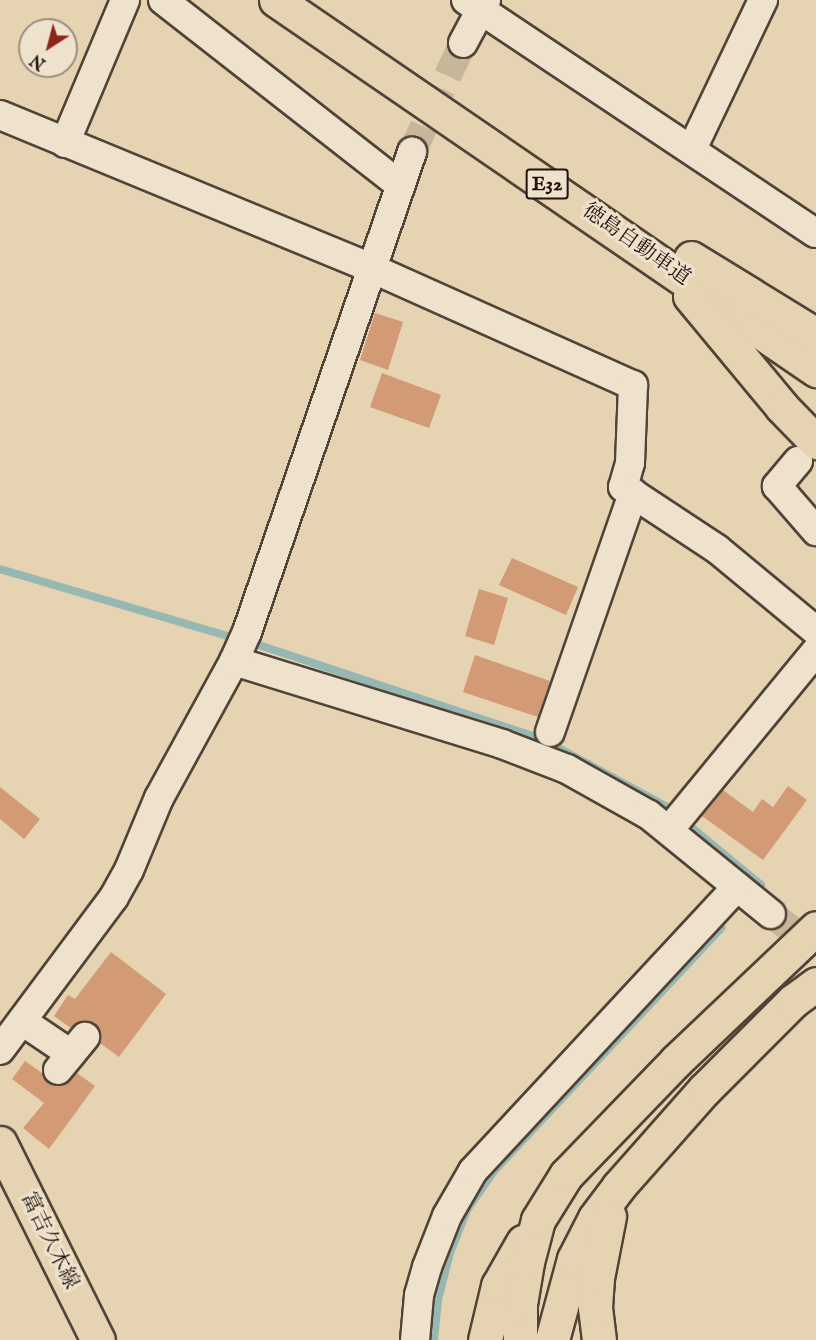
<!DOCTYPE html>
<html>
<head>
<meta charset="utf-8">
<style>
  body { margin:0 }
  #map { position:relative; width:816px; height:1340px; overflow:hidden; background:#e5d3b2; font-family:"IM FELL English","Noto Serif JP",serif }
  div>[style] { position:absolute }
  .stream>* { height:8px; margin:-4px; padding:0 4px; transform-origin:4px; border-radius:4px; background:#97b7b3 }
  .building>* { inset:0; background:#d29a75 }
  .minor-tunnel>* { height:28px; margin-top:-14px; transform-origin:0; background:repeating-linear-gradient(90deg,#c7b699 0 28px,transparent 0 42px) }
  .roads { filter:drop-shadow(2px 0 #514337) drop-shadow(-2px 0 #514337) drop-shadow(0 2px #514337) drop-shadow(0 -2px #514337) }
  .minor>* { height:28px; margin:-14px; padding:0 14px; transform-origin:14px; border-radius:14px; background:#eee2cd }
  .major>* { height:33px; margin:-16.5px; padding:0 16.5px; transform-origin:16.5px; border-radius:16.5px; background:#e5d3b2 }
  .highway>* { height:33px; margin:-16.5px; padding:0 16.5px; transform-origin:16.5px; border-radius:16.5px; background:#e5d3b2 }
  span { translate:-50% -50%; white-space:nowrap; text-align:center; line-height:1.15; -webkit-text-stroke:6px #eee2cd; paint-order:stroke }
  .shield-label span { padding:2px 4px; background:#eee2cd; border:2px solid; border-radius:4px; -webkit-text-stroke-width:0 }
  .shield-label { font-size:20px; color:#20130e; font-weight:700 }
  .street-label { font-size:21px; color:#20130e }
  .north { position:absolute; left:18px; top:18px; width:60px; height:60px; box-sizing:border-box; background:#eee2cd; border:2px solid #9c8f81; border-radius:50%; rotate:216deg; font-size:16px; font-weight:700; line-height:24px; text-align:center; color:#20130e }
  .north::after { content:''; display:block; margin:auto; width:21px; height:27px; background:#8f2418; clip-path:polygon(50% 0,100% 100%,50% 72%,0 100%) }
</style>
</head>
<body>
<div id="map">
  <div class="stream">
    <i style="left:0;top:569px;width:270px;rotate:16.4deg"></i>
    <i style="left:259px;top:645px;width:298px;rotate:18.4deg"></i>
    <i style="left:542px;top:739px;width:142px;rotate:28.5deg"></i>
    <i style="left:667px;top:807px;width:122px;rotate:39.7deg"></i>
    <i style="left:761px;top:885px;width:6px;rotate:135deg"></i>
    <i style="left:434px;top:1340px;width:40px;rotate:-84.3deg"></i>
    <i style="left:438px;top:1300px;width:49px;rotate:-75.7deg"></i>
    <i style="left:450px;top:1253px;width:46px;rotate:-68.4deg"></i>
    <i style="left:467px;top:1210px;width:47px;rotate:-55.3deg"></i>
    <i style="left:494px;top:1171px;width:333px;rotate:-46.9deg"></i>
  </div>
  <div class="building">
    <i style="clip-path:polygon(375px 313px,403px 322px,388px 370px,360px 360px)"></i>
    <i style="clip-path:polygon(382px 373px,441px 395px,429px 428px,370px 407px)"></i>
    <i style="clip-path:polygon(512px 558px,578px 587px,566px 615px,499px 585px)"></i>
    <i style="clip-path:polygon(479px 589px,508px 598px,494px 645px,465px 636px)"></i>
    <i style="clip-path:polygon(475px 655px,550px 681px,538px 717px,463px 692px)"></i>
    <i style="clip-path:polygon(788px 786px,807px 800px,763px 860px,702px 816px,723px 790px,753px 812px,762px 799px,773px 807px)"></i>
    <i style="clip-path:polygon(0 787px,40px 819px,24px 839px,0 819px)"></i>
    <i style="clip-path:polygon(111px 952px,166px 994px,119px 1057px,100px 1043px,101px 1032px,95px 1024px,80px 1021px,71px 1028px,54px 1016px,68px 995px,75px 999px)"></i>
    <i style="clip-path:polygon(25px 1061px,42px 1073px,47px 1082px,55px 1086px,64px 1085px,77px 1073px,95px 1086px,49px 1149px,23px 1128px,44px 1103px,12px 1079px)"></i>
  </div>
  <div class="minor-tunnel">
    <i style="left:412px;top:152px;width:120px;rotate:-64.9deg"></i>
    <i style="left:771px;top:914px;width:56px;rotate:37.1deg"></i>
  </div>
  <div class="roads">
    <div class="minor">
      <i style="left:163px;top:0;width:301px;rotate:38deg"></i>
      <i style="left:466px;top:0;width:420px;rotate:33.7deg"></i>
      <i style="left:463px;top:43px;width:49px;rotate:-61.9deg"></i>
      <i style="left:0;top:115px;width:401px;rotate:22.4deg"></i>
      <i style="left:371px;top:268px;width:287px;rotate:24.1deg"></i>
      <i style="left:633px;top:385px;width:78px;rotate:92.2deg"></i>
      <i style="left:630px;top:463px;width:25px;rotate:106deg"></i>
      <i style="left:623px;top:487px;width:113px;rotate:33.4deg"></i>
      <i style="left:717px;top:549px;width:129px;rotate:39.6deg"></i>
      <i style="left:65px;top:143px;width:155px;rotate:-67.2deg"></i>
      <i style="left:692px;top:149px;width:165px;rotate:-64.5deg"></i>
      <i style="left:798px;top:461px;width:33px;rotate:130deg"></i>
      <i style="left:777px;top:486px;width:60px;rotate:49.1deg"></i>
      <i style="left:234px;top:661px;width:281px;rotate:17.2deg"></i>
      <i style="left:502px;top:744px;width:70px;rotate:21deg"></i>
      <i style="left:567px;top:769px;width:94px;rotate:29.3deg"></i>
      <i style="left:649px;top:815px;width:157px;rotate:39.1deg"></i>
      <i style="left:550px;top:732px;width:253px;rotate:-70.8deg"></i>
      <i style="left:669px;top:830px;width:232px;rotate:-50.6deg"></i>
      <i style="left:22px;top:1021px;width:59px;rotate:34deg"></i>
      <i style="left:0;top:1050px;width:191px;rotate:-53.3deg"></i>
      <i style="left:114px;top:897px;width:31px;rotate:-61deg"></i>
      <i style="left:129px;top:870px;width:78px;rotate:-67.4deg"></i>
      <i style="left:159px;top:798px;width:156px;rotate:-61.3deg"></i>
      <i style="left:234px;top:661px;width:32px;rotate:-66deg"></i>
      <i style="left:247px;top:632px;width:508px;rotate:-71.03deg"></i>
      <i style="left:58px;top:1070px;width:43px;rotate:-50.7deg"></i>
      <i style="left:415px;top:1340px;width:45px;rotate:-84.9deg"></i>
      <i style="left:419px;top:1295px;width:29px;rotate:-74deg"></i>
      <i style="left:427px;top:1267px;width:55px;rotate:-68.6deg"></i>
      <i style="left:447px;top:1216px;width:52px;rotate:-60deg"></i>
      <i style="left:473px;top:1171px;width:388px;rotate:-47.1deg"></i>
    </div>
    <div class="major">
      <i style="left:0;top:1143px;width:220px;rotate:63.6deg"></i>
    </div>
    <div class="highway">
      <i style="left:276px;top:0;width:655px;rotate:34.42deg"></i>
      <i style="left:691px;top:258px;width:147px;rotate:31.6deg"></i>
      <i style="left:690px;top:296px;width:144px;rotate:50.3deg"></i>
      <i style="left:782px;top:407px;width:49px;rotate:45.8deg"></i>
      <i style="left:485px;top:1340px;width:56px;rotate:-76.5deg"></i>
      <i style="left:498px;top:1286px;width:51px;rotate:-60.4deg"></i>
      <i style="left:520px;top:1340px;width:36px;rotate:-90deg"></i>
      <i style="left:520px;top:1304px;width:43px;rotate:-80.5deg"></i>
      <i style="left:527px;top:1262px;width:43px;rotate:-75.3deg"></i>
      <i style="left:538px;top:1220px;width:53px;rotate:-58.1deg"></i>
      <i style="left:566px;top:1175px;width:158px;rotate:-46deg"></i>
      <i style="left:676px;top:1061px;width:193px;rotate:-43.5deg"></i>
      <i style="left:552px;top:1340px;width:84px;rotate:-74.8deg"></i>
      <i style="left:574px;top:1259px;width:46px;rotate:-62.9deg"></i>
      <i style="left:595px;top:1218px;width:40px;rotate:-53deg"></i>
      <i style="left:619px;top:1186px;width:128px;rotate:-48.5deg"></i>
      <i style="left:704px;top:1090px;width:126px;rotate:-45deg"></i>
      <i style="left:793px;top:1001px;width:29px;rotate:-36deg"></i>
      <i style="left:599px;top:1340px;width:33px;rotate:-97deg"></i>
      <i style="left:595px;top:1307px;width:29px;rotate:-86deg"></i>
      <i style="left:597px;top:1278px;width:63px;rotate:-79deg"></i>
    </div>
  </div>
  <div class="shield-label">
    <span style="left:547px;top:184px">E32</span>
  </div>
  <div class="street-label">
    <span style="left:636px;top:245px;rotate:35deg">徳島自動車道</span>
    <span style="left:49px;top:1241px;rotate:64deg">富吉久木線</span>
  </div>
  <div class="north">N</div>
</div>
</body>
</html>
